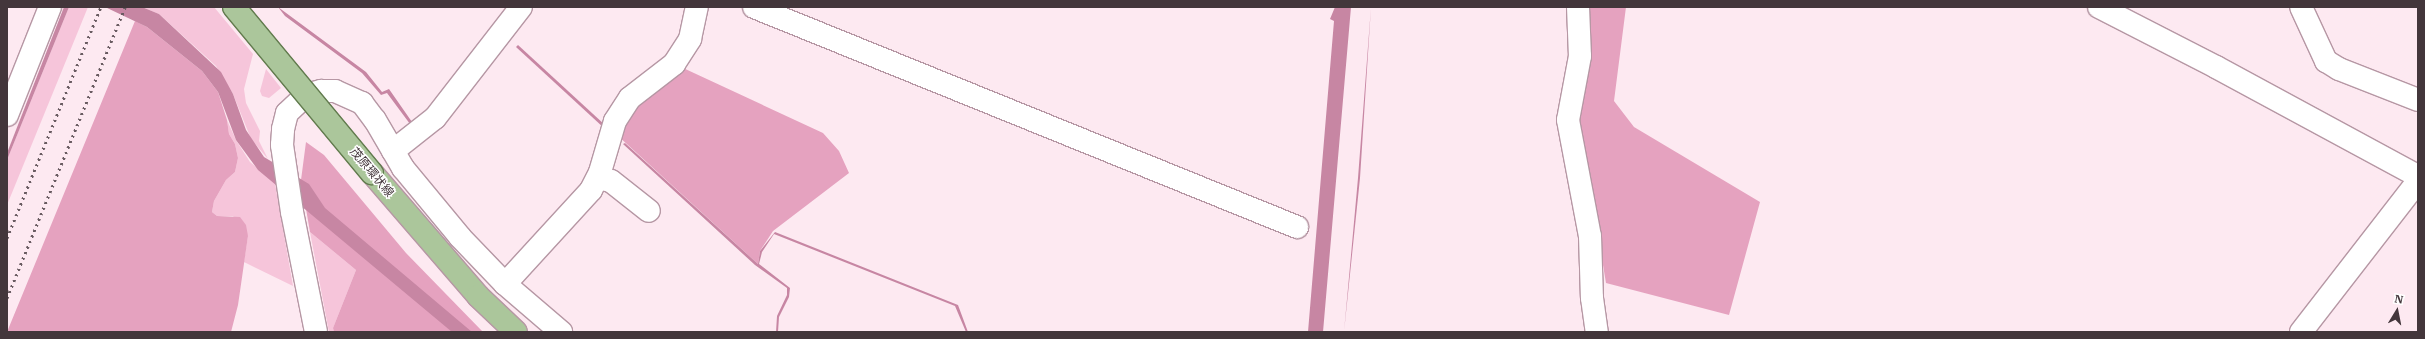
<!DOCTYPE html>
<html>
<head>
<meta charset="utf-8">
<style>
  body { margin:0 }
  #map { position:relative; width:2425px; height:339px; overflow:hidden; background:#fde9f1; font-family:"IBM Plex Serif","Noto Sans JP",serif }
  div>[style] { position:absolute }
  .green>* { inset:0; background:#f6c5da }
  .forest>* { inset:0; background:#e5a2bf }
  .water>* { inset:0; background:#c786a3 }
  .roads { filter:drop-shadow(1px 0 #b697a4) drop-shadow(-1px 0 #b697a4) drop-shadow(0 1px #b697a4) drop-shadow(0 -1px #b697a4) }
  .minor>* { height:22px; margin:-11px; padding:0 11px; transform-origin:11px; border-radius:11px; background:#fff }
  .major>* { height:22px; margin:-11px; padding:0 11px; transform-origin:11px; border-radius:11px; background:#abc69b }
  .rail>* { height:3px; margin-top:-1.5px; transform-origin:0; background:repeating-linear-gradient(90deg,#695b61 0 2px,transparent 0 6px) }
  .bridges { filter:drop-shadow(1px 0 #627b4e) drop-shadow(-1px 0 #627b4e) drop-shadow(0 1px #627b4e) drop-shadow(0 -1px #627b4e) }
  .major-bridge>* { height:22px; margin:-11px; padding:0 11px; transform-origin:11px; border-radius:11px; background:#abc69b }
  span { translate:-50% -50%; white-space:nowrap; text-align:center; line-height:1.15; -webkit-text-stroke:3px #fff; paint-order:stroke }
  .street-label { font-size:12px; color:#43363b }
  .frame { position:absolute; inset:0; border:8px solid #43363b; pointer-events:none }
  .north { position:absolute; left:2377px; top:291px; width:40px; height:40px; -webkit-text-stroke:3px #fff; paint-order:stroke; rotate:10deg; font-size:11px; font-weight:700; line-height:16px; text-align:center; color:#43363b }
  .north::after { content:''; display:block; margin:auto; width:14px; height:18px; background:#43363b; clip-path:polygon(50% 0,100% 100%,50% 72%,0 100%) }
</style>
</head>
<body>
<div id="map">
  <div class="green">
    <i style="clip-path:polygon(69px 7px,88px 7px,7px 205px,7px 160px)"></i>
    <i style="clip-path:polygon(142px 7px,214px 7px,253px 54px,244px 89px,246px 103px,260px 131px,259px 141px,268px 159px,251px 139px,233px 94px,216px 66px,159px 14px)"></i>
    <i style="clip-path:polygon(266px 69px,281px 88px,269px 98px,262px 96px,260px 91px)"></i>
    <i style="clip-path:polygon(227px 120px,236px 140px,250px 162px,275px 183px,293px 286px,244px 262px,248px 236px,233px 216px,217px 216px,212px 212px,214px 201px,226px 180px,235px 172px,238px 158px,235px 144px,229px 134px)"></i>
    <i style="clip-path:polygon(310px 232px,356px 270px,333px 328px,334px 332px,329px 332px)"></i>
  </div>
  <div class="forest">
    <i style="clip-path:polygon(1586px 7px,1626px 7px,1614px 101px,1634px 127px,1760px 202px,1729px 315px,1606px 283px,1575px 97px)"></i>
    <i style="clip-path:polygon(135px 21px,147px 27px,202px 71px,218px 92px,227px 120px,229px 134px,235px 144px,238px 158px,235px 172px,226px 180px,214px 201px,212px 212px,217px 216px,240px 217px,246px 225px,248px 236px,238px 305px,231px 332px,7px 332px)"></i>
    <i style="clip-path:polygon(681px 67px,823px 133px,839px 151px,849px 173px,773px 231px,760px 251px,758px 264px,617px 135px,626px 116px)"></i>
    <i style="clip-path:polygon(306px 142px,324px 155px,406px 253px,483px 332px,334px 332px,333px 328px,356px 270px,310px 232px,301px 180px)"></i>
  </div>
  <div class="water">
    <i style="clip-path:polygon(64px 7px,69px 7px,7px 160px,7px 153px)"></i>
    <i style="clip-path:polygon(105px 7px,142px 7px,159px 14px,221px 72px,233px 94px,246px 130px,264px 157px,309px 184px,325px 208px,472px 332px,452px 332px,258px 170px,236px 140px,218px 92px,202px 71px,147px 27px)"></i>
    <i style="clip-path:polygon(278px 7px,366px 72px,382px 92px,389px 89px,412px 122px,410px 124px,387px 93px,381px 95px,362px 73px,285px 16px)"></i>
    <i style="clip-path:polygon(1335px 7px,1351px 7px,1323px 332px,1308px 332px,1334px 21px,1330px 19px)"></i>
    <i style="clip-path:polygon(1371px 7px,1360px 178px,1344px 332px,1358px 178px)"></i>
    <i style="clip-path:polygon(518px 45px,605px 125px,604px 128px,516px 47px)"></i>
    <i style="clip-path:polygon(625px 143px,758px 264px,760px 251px,775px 232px,958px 305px,968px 332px,966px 332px,955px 306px,774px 234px,762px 252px,759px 264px,790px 288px,789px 297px,779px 317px,778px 332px,776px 332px,777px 316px,787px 295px,787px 288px,755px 265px,623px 144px)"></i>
  </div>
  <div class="roads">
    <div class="minor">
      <i style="left:754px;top:7px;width:586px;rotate:22.06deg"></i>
      <i style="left:1578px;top:7px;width:49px;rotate:87.7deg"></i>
      <i style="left:1580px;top:56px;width:65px;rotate:100.6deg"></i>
      <i style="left:1568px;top:120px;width:118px;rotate:79.3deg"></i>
      <i style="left:1590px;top:236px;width:62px;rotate:88.2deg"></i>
      <i style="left:1592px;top:298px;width:34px;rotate:82deg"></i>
      <i style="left:2099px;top:7px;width:131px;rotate:27.1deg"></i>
      <i style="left:2216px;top:67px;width:230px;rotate:28.4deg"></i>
      <i style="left:2301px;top:7px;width:60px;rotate:65.2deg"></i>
      <i style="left:2326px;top:61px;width:15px;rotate:32deg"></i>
      <i style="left:2339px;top:69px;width:85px;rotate:21.4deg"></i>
      <i style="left:7px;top:115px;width:116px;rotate:-68.3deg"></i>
      <i style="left:393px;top:151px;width:53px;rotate:-38.2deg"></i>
      <i style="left:435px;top:118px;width:140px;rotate:-52.2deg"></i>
      <i style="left:598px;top:178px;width:13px;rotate:13deg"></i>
      <i style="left:611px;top:181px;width:48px;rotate:38.3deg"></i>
      <i style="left:505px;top:284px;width:127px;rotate:-47.5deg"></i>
      <i style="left:591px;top:190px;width:20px;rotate:-63deg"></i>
      <i style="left:600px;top:172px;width:53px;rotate:-73.6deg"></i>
      <i style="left:615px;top:121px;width:27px;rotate:-57deg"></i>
      <i style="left:630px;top:98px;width:56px;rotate:-37.7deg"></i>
      <i style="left:674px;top:64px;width:30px;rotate:-57deg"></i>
      <i style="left:690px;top:39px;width:33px;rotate:-78deg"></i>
      <i style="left:316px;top:332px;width:122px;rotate:-101.3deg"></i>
      <i style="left:292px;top:212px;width:68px;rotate:-98.5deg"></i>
      <i style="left:282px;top:145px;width:16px;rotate:-86deg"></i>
      <i style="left:283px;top:129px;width:16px;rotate:-76deg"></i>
      <i style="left:287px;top:113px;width:26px;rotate:-43deg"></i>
      <i style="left:306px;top:95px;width:16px;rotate:-15deg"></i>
      <i style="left:321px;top:91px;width:14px"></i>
      <i style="left:335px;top:91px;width:30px;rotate:24deg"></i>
      <i style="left:362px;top:103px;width:21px;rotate:53deg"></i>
      <i style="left:375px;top:120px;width:56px;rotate:59.7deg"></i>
      <i style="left:403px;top:168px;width:89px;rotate:50.4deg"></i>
      <i style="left:460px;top:237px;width:65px;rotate:46.2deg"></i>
      <i style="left:505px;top:284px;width:74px;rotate:40.6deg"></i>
      <i style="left:2301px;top:332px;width:191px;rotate:-52.2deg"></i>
    </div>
    <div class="major">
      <i style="left:372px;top:173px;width:162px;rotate:49.2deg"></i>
      <i style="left:478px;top:296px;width:52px;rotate:43.5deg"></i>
    </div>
  </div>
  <div class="rail">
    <i style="left:7px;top:238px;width:249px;rotate:-67.9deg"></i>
    <i style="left:7px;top:298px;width:314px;rotate:-67.9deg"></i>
  </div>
  <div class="bridges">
    <div class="major-bridge">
      <i style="left:234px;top:7px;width:216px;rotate:50.3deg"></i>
    </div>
  </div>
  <div class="street-label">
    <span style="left:372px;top:172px;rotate:50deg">茂原環状線</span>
  </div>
  <div class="frame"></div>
  <div class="north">N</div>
</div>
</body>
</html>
